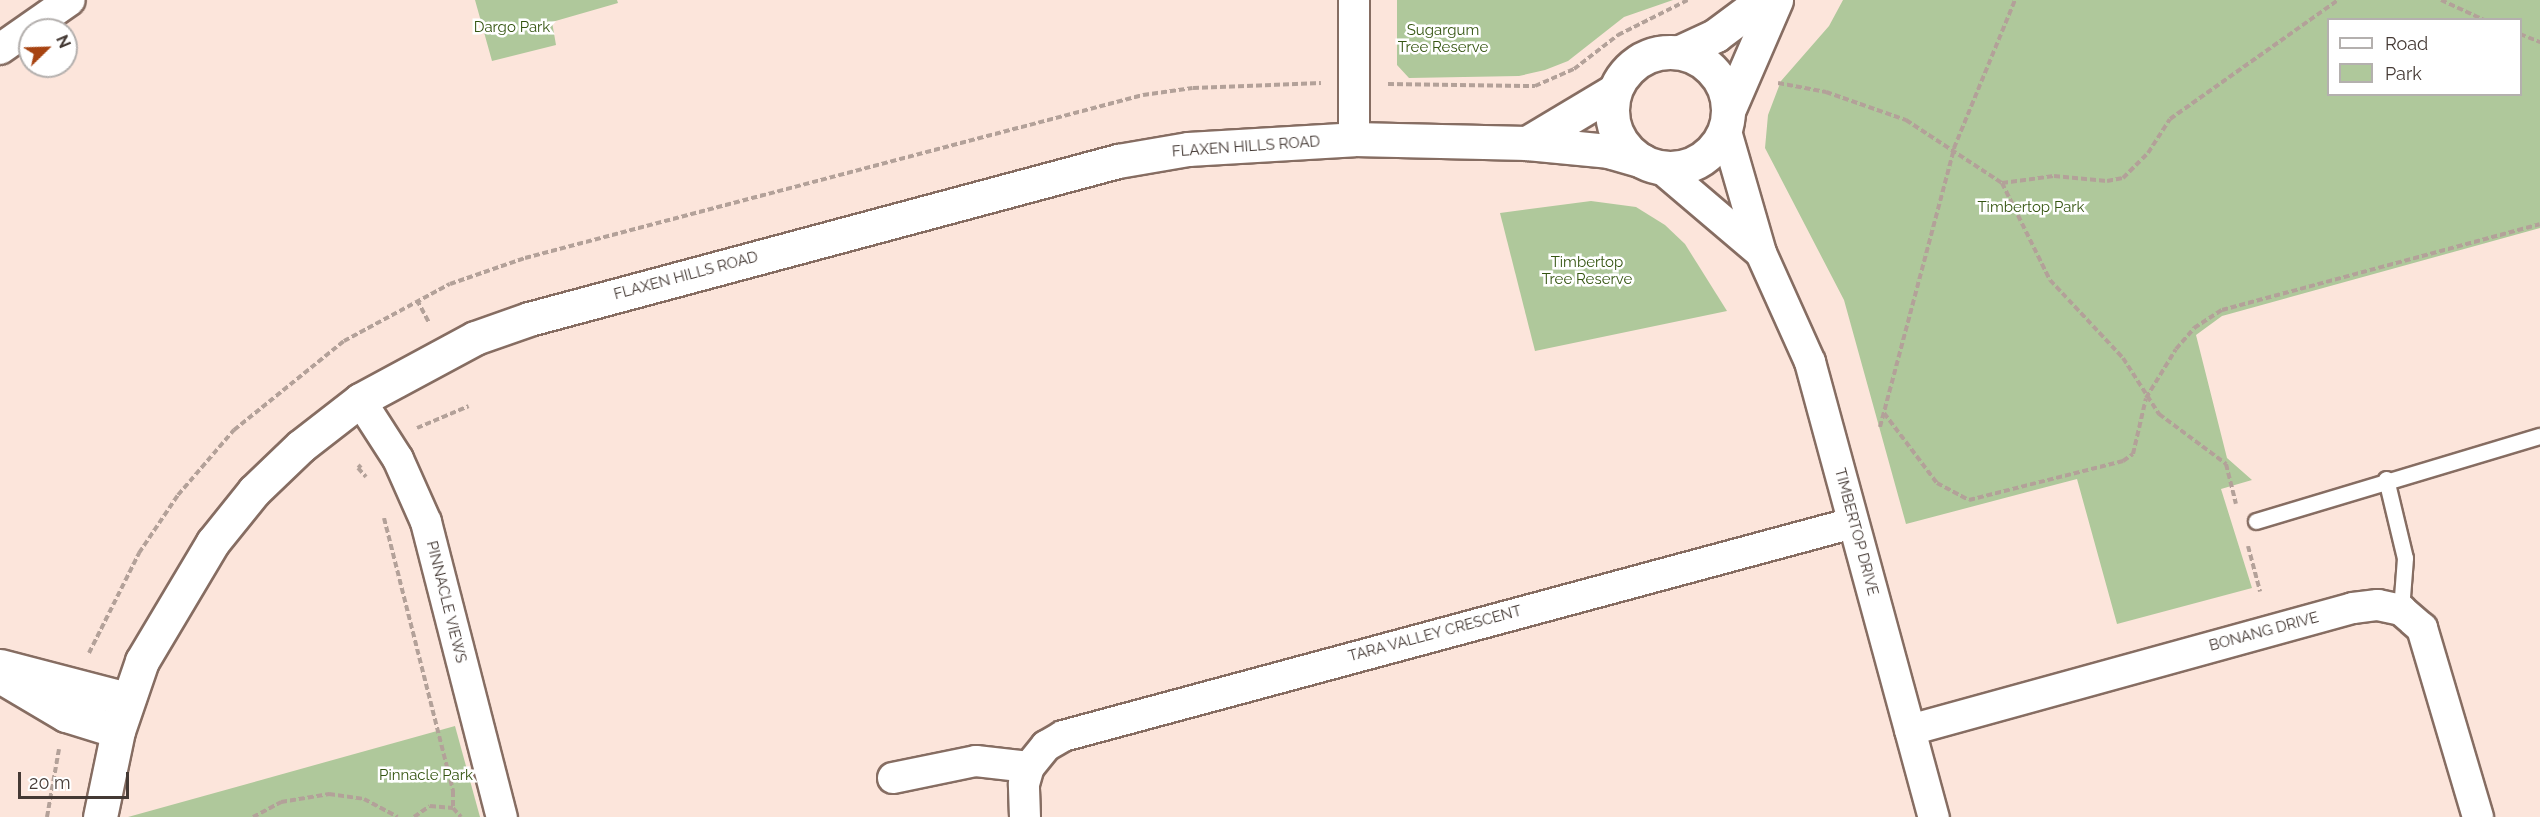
<!DOCTYPE html>
<html>
<head>
<meta charset="utf-8">
<style>
  body { margin:0 }
  #map { position:relative; width:2540px; height:817px; overflow:hidden; background:#fce5db; font-family:Raleway,sans-serif }
  div>[style] { position:absolute }
  .green>* { inset:0; background:#afc89b }
  .path>* { height:4px; margin-top:-2px; transform-origin:0; background:repeating-linear-gradient(90deg,#b3a199 0 6px,transparent 0 9px) }
  .roads { filter:drop-shadow(2px 0 #866d62) drop-shadow(-2px 0 #866d62) drop-shadow(0 2px #866d62) drop-shadow(0 -2px #866d62) }
  .service>* { height:15px; margin:-7.5px; padding:0 7.5px; transform-origin:7.5px; border-radius:7.5px; background:#fff }
  .minor>* { height:30px; margin:-15px; padding:0 15px; transform-origin:15px; border-radius:15px; background:#fff }
  .tertiary>* { height:33px; margin:-16.5px; padding:0 16.5px; transform-origin:16.5px; border-radius:16.5px; background:#fff }
  .tertiary>.ring { margin:-16.5px; padding:0; box-sizing:content-box; background:none; border:33px solid #fff; border-radius:50% }
  span { translate:-50% -50%; white-space:nowrap; text-align:center; line-height:1.15; -webkit-text-stroke:5px #fff; paint-order:stroke }
  .park-label { font-size:15px; color:#355511 }
  .street-label { font-size:15px; color:#443934 }
  .legend { position:absolute; left:2327px; top:18px; width:195px; height:78px; box-sizing:border-box; background:#fff; border:2px solid #b4b0ae; margin:0; padding:8px 10px; list-style:none; font-size:18px; color:#443934 }
  .legend li { display:flex; align-items:center; gap:12px; height:30px }
  .legend b { width:30px; border:2px solid #b4b0ae }
  .north { position:absolute; left:18px; top:18px; width:60px; height:60px; box-sizing:border-box; background:#fff; border:2px solid #b4b0ae; border-radius:50%; rotate:67deg; font-size:16px; font-weight:700; line-height:24px; text-align:center; color:#443934 }
  .north::after { content:''; display:block; margin:auto; width:21px; height:27px; background:#a74311; clip-path:polygon(50% 0,100% 100%,50% 72%,0 100%) }
  .scale { position:absolute; left:18px; top:772px; width:111px; height:27px; box-sizing:border-box; border:3px solid #443934; border-top:0; padding-left:8px; font-size:18px; line-height:21px; white-space:nowrap; color:#443934; -webkit-text-stroke:4px #fff; paint-order:stroke }
</style>
</head>
<body>
<div id="map">
  <div class="green">
    <i style="clip-path:polygon(475px 0,617px 0,618px 3px,552px 22px,556px 45px,492px 61px)"></i>
    <i style="clip-path:polygon(1397px 0,1673px 0,1624px 17px,1568px 61px,1545px 70px,1519px 76px,1409px 78px,1397px 65px)"></i>
    <i style="clip-path:polygon(evenodd,1843px 0,2540px 0,2540px 228px,2222px 316px,2196px 335px,2227px 458px,2252px 480px,2221px 489px,2252px 588px,2117px 624px,2077px 479px,1906px 524px,1844px 300px,1765px 148px,1768px 115px,1781px 81px,1829px 26px,1843px 0,2328px 20px,2520px 20px,2520px 94px,2328px 94px,2328px 20px)"></i>
    <i style="clip-path:polygon(1591px 201px,1636px 207px,1665px 225px,1685px 244px,1727px 311px,1535px 351px,1500px 213px)"></i>
    <i style="clip-path:polygon(455px 726px,480px 817px,128px 817px)"></i>
  </div>
  <div class="path">
    <i style="left:2441px;top:0;width:47px;rotate:24.9deg"></i>
    <i style="left:2520px;top:34px;width:22px;rotate:22deg"></i>
    <i style="left:1778px;top:83px;width:49px;rotate:10.6deg"></i>
    <i style="left:1826px;top:92px;width:85px;rotate:19.3deg"></i>
    <i style="left:1906px;top:120px;width:115px;rotate:33.3deg"></i>
    <i style="left:2002px;top:183px;width:108px;rotate:63.7deg"></i>
    <i style="left:2050px;top:280px;width:107px;rotate:46.9deg"></i>
    <i style="left:2123px;top:358px;width:67px;rotate:57.3deg"></i>
    <i style="left:2159px;top:414px;width:84px;rotate:36.7deg"></i>
    <i style="left:2226px;top:464px;width:41px;rotate:76deg"></i>
    <i style="left:1388px;top:84px;width:147px;rotate:0.8deg"></i>
    <i style="left:1535px;top:86px;width:43px;rotate:-23.6deg"></i>
    <i style="left:1574px;top:69px;width:56px;rotate:-37.7deg"></i>
    <i style="left:1618px;top:35px;width:78px;rotate:-26.6deg"></i>
    <i style="left:2002px;top:183px;width:52px;rotate:-7.7deg"></i>
    <i style="left:2054px;top:176px;width:53px;rotate:5.4deg"></i>
    <i style="left:2107px;top:181px;width:16px;rotate:-11deg"></i>
    <i style="left:2123px;top:178px;width:35px;rotate:-45deg"></i>
    <i style="left:2148px;top:153px;width:40px;rotate:-57.1deg"></i>
    <i style="left:2170px;top:119px;width:206px;rotate:-35.3deg"></i>
    <i style="left:417px;top:300px;width:26px;rotate:62deg"></i>
    <i style="left:1884px;top:413px;width:88px;rotate:52.9deg"></i>
    <i style="left:1937px;top:483px;width:36px;rotate:28deg"></i>
    <i style="left:1969px;top:500px;width:159px;rotate:-14.2deg"></i>
    <i style="left:2123px;top:461px;width:12px;rotate:-35deg"></i>
    <i style="left:2133px;top:454px;width:57px;rotate:-76.9deg"></i>
    <i style="left:2146px;top:398px;width:57px;rotate:-58.5deg"></i>
    <i style="left:2176px;top:349px;width:28px;rotate:-49deg"></i>
    <i style="left:2194px;top:328px;width:33px;rotate:-33deg"></i>
    <i style="left:2222px;top:310px;width:329px;rotate:-15.1deg"></i>
    <i style="left:1880px;top:427px;width:289px;rotate:-75.1deg"></i>
    <i style="left:1954px;top:148px;width:160px;rotate:-67.6deg"></i>
    <i style="left:417px;top:428px;width:56px;rotate:-22.9deg"></i>
    <i style="left:361px;top:465px;width:4px;rotate:135deg"></i>
    <i style="left:358px;top:468px;width:12px;rotate:48deg"></i>
    <i style="left:384px;top:518px;width:282px;rotate:75.8deg"></i>
    <i style="left:453px;top:791px;width:17px;rotate:90deg"></i>
    <i style="left:453px;top:808px;width:12px;rotate:48deg"></i>
    <i style="left:2248px;top:546px;width:47px;rotate:75.1deg"></i>
    <i style="left:89px;top:653px;width:112px;rotate:-63.4deg"></i>
    <i style="left:139px;top:553px;width:70px;rotate:-56.1deg"></i>
    <i style="left:178px;top:495px;width:86px;rotate:-49.3deg"></i>
    <i style="left:234px;top:430px;width:141px;rotate:-39deg"></i>
    <i style="left:344px;top:341px;width:120px;rotate:-28.3deg"></i>
    <i style="left:450px;top:284px;width:79px;rotate:-19.1deg"></i>
    <i style="left:525px;top:258px;width:639px;rotate:-14.78deg"></i>
    <i style="left:1143px;top:95px;width:50px;rotate:-8deg"></i>
    <i style="left:1193px;top:88px;width:128px;rotate:-2.2deg"></i>
    <i style="left:47px;top:817px;width:69px;rotate:-80deg"></i>
    <i style="left:253px;top:817px;width:32px;rotate:-28deg"></i>
    <i style="left:281px;top:802px;width:49px;rotate:-9.5deg"></i>
    <i style="left:329px;top:794px;width:35px;rotate:8deg"></i>
    <i style="left:364px;top:799px;width:38px;rotate:28deg"></i>
    <i style="left:414px;top:817px;width:19px;rotate:-35deg"></i>
    <i style="left:430px;top:806px;width:23px;rotate:5deg"></i>
  </div>
  <div class="roads">
    <div class="service">
      <i style="left:2386px;top:479px;width:81px;rotate:76.5deg"></i>
      <i style="left:2405px;top:558px;width:52px;rotate:94.4deg"></i>
      <i style="left:2256px;top:521px;width:296px;rotate:-16.7deg"></i>
    </div>
    <div class="minor">
      <i style="left:0;top:49px;width:85px;rotate:-35deg"></i>
      <i style="left:1725px;top:128px;width:130px;rotate:73.9deg"></i>
      <i style="left:1761px;top:253px;width:120px;rotate:65.8deg"></i>
      <i style="left:1810px;top:362px;width:472px;rotate:74.8deg"></i>
      <i style="left:1354px;top:139px;width:139px;rotate:-90deg"></i>
      <i style="left:1661px;top:168px;width:131px;rotate:40.4deg"></i>
      <i style="left:360px;top:400px;width:70px;rotate:57.2deg"></i>
      <i style="left:398px;top:459px;width:69px;rotate:66deg"></i>
      <i style="left:426px;top:522px;width:305px;rotate:75.6deg"></i>
      <i style="left:1910px;top:730px;width:459px;rotate:-15.4deg"></i>
      <i style="left:2353px;top:608px;width:25px;rotate:-7deg"></i>
      <i style="left:2378px;top:605px;width:24px;rotate:12deg"></i>
      <i style="left:2401px;top:610px;width:28px;rotate:41deg"></i>
      <i style="left:2422px;top:628px;width:197px;rotate:73.5deg"></i>
      <i style="left:893px;top:778px;width:85px;rotate:-11.6deg"></i>
      <i style="left:976px;top:761px;width:53px;rotate:6.5deg"></i>
      <i style="left:1025px;top:817px;width:33px;rotate:-92deg"></i>
      <i style="left:1024px;top:784px;width:18px;rotate:-74deg"></i>
      <i style="left:1029px;top:767px;width:27px;rotate:-51deg"></i>
      <i style="left:1046px;top:746px;width:20px;rotate:-30deg"></i>
      <i style="left:1063px;top:736px;width:818px;rotate:-15.09deg"></i>
    </div>
    <div class="tertiary">
      <i class="ring" style="left:1612px;top:52px;width:83px;height:83px"></i>
      <i style="left:1680px;top:52px;width:40px;rotate:-25deg"></i>
      <i style="left:1716px;top:35px;width:59px;rotate:-36.7deg"></i>
      <i style="left:1728px;top:111px;width:121px;rotate:-66.6deg"></i>
      <i style="left:1527px;top:143px;width:101px;rotate:-30.9deg"></i>
      <i style="left:0;top:666px;width:131px;rotate:14.6deg"></i>
      <i style="left:0;top:676px;width:77px;rotate:30.6deg"></i>
      <i style="left:66px;top:715px;width:54px;rotate:17.1deg"></i>
      <i style="left:100px;top:817px;width:88px;rotate:-78.2deg"></i>
      <i style="left:118px;top:731px;width:74px;rotate:-71.1deg"></i>
      <i style="left:142px;top:661px;width:139px;rotate:-59.2deg"></i>
      <i style="left:213px;top:542px;width:65px;rotate:-51.2deg"></i>
      <i style="left:254px;top:491px;width:65px;rotate:-43.8deg"></i>
      <i style="left:301px;top:446px;width:75px;rotate:-37.9deg"></i>
      <i style="left:360px;top:400px;width:131px;rotate:-28.3deg"></i>
      <i style="left:475px;top:338px;width:57px;rotate:-19.4deg"></i>
      <i style="left:529px;top:319px;width:610px;rotate:-15.02deg"></i>
      <i style="left:1118px;top:161px;width:71px;rotate:-9.7deg"></i>
      <i style="left:1188px;top:149px;width:166px;rotate:-3.4deg"></i>
      <i style="left:1354px;top:139px;width:173px;rotate:1.3deg"></i>
      <i style="left:1527px;top:143px;width:81px;rotate:5.6deg"></i>
      <i style="left:1608px;top:151px;width:35px;rotate:16deg"></i>
    </div>
  </div>
  <div class="park-label">
    <span style="left:512px;top:28px">Dargo Park</span>
    <span style="left:1443px;top:39px">Sugargum<br>Tree Reserve</span>
    <span style="left:2031px;top:208px">Timbertop Park</span>
    <span style="left:1587px;top:271px">Timbertop<br>Tree Reserve</span>
    <span style="left:426px;top:776px">Pinnacle Park</span>
  </div>
  <div class="street-label">
    <span style="left:1246px;top:147px;rotate:-4deg">FLAXEN HILLS ROAD</span>
    <span style="left:686px;top:276px;rotate:-15deg">FLAXEN HILLS ROAD</span>
    <span style="left:1856px;top:532px;rotate:75deg">TIMBERTOP DRIVE</span>
    <span style="left:446px;top:602px;rotate:76deg">PINNACLE VIEWS</span>
    <span style="left:2264px;top:632px;rotate:-15deg">BONANG DRIVE</span>
    <span style="left:1435px;top:634px;rotate:-15deg">TARA VALLEY CRESCENT</span>
  </div>
  <ul class="legend">
  <li><b style="height:8px;background:#fff"></b>Road</li>
  <li><b style="height:16px;background:#afc89b"></b>Park</li>
  </ul>
  <div class="north">N</div>
  <div class="scale">20 m</div>
</div>
</body>
</html>
